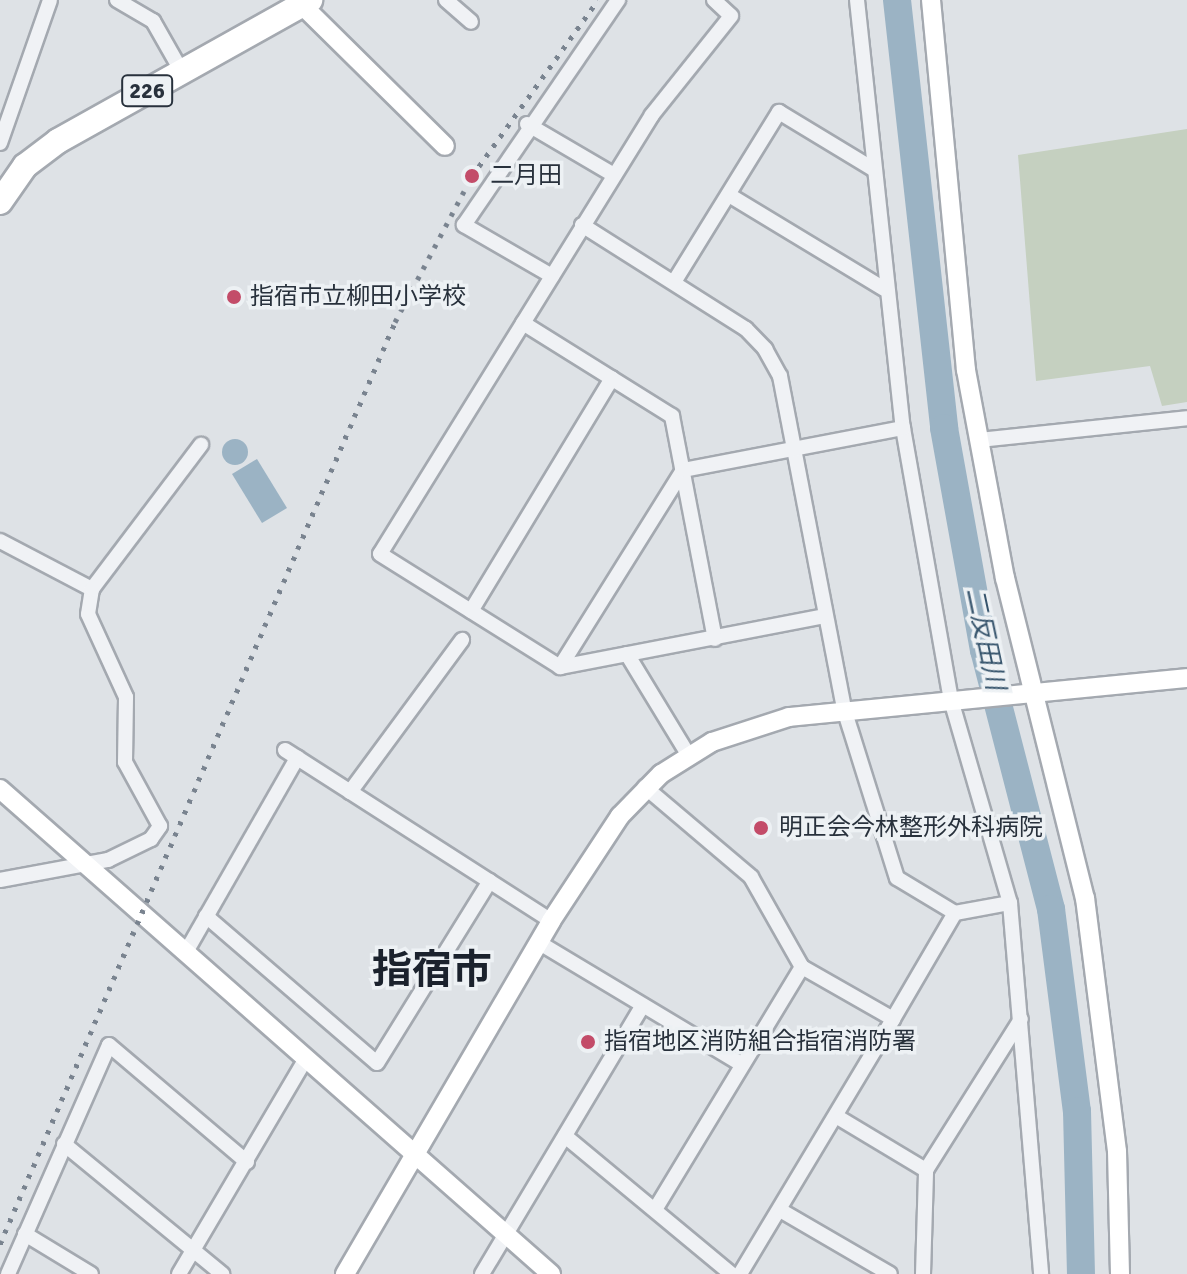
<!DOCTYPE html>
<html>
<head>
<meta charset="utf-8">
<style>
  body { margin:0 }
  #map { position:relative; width:1187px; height:1274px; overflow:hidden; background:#dee2e6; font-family:Signika,"Noto Sans JP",sans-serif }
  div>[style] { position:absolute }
  .green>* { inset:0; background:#c5d0c0 }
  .water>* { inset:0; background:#9bb3c4 }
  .round { border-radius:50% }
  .river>* { height:28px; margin:-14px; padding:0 14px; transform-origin:14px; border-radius:14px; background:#9bb3c4 }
  .roads { filter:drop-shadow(2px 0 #a4a9b0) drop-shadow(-2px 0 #a4a9b0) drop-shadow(0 2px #a4a9b0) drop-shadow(0 -2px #a4a9b0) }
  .street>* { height:14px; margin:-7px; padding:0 7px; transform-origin:7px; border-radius:7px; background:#f0f2f5 }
  .secondary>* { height:18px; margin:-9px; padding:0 9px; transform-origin:9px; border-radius:9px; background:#fff }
  .highway>* { height:24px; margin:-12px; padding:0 12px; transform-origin:12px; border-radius:12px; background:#fff }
  .rail>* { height:5px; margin-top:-2.5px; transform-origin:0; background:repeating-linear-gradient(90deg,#79838f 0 4px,transparent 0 12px) }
  .dots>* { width:22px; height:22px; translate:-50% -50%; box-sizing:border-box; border:4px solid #edf1f4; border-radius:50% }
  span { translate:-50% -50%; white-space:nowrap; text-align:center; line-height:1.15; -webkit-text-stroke:7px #edf1f4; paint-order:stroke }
  .shield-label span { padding:2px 6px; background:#edf1f4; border:2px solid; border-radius:6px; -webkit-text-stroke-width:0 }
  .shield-label { font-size:22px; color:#28313c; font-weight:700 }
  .poi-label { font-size:24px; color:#28313c }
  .left { translate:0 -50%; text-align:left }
  .water-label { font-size:26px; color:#36546c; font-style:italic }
  .town-label { font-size:40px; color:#1b222d; font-weight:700 }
</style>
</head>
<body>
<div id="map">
  <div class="green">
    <i style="clip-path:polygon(1187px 129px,1187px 402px,1162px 406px,1150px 366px,1036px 381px,1018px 155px)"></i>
  </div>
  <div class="water">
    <i class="round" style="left:222px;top:439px;width:26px;height:26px"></i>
    <i style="clip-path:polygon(257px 459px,287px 508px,262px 523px,232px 474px)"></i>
  </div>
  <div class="river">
    <i style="left:897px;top:0;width:431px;rotate:83.7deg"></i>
    <i style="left:944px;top:428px;width:226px;rotate:79.8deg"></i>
    <i style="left:984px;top:650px;width:268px;rotate:75.5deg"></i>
    <i style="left:1051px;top:909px;width:204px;rotate:82.7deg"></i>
    <i style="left:1077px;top:1111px;width:163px;rotate:88.6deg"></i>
  </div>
  <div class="roads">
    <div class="street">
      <i style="left:117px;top:0;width:42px;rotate:30.3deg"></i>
      <i style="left:153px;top:21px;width:59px;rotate:60.4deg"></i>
      <i style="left:446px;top:0;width:33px;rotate:41deg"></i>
      <i style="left:714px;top:0;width:23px;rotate:43deg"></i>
      <i style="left:731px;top:16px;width:127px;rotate:128.6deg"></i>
      <i style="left:652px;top:115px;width:516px;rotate:121.78deg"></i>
      <i style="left:380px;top:554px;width:213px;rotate:32.1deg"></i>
      <i style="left:560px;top:667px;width:270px;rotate:-10.9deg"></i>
      <i style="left:857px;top:0;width:430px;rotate:83.9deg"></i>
      <i style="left:903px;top:428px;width:276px;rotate:80deg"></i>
      <i style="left:951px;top:700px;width:211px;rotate:73.8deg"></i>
      <i style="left:1010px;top:903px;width:372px;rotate:85.2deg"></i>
      <i style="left:527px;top:124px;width:101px;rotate:30.4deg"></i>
      <i style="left:0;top:143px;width:151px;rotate:-70.7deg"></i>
      <i style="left:729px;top:195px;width:181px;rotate:31.2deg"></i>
      <i style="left:582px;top:225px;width:194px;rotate:32.4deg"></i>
      <i style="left:746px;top:329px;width:28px;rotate:46deg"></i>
      <i style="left:765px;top:349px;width:31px;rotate:61deg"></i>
      <i style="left:780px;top:376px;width:339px;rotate:79.1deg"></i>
      <i style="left:844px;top:709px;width:177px;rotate:72.6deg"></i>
      <i style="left:897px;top:878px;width:68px;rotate:31.1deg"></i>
      <i style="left:955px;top:913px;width:56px;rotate:-10.3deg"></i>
      <i style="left:552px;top:276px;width:102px;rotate:-149.9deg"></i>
      <i style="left:464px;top:225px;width:273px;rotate:-55.6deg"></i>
      <i style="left:674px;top:282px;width:200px;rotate:-58.3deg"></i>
      <i style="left:779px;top:112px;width:110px;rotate:31.2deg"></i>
      <i style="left:523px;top:323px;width:176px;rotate:32deg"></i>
      <i style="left:672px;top:416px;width:227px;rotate:79.1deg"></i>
      <i style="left:979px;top:440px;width:209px;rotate:-6deg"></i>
      <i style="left:0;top:541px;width:104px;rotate:27.6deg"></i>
      <i style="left:471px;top:611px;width:272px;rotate:-58.8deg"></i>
      <i style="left:627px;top:654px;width:119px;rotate:58.7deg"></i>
      <i style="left:560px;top:667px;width:232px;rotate:-58deg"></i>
      <i style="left:683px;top:470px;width:224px;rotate:-10.8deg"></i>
      <i style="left:285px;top:750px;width:316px;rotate:32.7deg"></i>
      <i style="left:645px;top:787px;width:139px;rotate:40.3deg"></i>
      <i style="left:751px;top:877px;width:103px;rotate:60.5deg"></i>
      <i style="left:802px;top:967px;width:282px;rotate:121.2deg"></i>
      <i style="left:350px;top:792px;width:189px;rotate:-53.6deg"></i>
      <i style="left:0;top:880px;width:110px;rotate:-10.5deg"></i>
      <i style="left:108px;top:860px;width:48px;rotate:-26deg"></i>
      <i style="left:151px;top:839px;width:16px;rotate:-55deg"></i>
      <i style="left:160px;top:826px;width:73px;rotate:-118.7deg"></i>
      <i style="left:125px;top:762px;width:65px;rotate:-89.1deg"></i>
      <i style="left:126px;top:697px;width:91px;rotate:-114.6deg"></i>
      <i style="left:88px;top:614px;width:25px;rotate:-81deg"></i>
      <i style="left:92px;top:589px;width:181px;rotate:-52.9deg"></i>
      <i style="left:206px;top:916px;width:225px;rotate:40.7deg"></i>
      <i style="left:377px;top:1063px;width:214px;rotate:-58.2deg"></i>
      <i style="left:538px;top:942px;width:237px;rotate:31deg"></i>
      <i style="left:186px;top:952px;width:224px;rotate:-60.2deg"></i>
      <i style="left:802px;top:967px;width:105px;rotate:29.7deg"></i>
      <i style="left:893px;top:1019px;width:123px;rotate:-59.7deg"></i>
      <i style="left:836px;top:1116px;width:105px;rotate:31deg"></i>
      <i style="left:565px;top:1136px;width:216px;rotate:39.7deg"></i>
      <i style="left:64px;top:1144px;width:205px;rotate:39.4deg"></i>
      <i style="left:780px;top:1210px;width:127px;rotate:30.2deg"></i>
      <i style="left:25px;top:1234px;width:77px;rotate:31.2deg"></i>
      <i style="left:8px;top:1274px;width:250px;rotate:-66.2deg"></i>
      <i style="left:109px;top:1045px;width:181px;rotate:40.3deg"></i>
      <i style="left:179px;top:1274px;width:251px;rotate:-59.5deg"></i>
      <i style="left:482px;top:1274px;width:313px;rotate:-59.1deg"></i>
      <i style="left:740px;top:1274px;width:297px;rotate:-59deg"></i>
      <i style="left:923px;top:1274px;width:104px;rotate:-88.3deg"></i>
      <i style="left:926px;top:1170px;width:178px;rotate:-57.8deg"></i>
    </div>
    <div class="secondary">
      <i style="left:931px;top:0;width:372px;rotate:84.6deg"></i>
      <i style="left:966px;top:370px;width:212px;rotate:79.4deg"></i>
      <i style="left:1005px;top:578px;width:330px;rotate:76deg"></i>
      <i style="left:1085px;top:898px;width:255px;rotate:82.8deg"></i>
      <i style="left:1117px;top:1151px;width:123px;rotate:88.6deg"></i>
      <i style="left:301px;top:4px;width:202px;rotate:44.6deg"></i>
      <i style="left:0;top:789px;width:734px;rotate:41.35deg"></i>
      <i style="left:345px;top:1274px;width:409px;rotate:-59.7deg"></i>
      <i style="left:551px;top:921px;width:126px;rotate:-56.7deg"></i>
      <i style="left:620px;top:816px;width:59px;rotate:-45.7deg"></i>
      <i style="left:661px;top:774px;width:60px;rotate:-32.1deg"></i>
      <i style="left:712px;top:742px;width:81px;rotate:-18deg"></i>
      <i style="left:789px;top:717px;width:400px;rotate:-5.6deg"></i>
    </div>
    <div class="highway">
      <i style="left:0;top:202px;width:44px;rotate:-55.2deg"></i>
      <i style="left:25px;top:166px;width:41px;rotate:-37.1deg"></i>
      <i style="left:58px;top:141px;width:289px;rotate:-29.2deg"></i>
    </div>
  </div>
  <div class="rail">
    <i style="left:0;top:1244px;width:1003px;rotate:-66.81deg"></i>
    <i style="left:395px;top:322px;width:165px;rotate:-62.2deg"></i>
    <i style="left:472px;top:176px;width:216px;rotate:-54.4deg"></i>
  </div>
  <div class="dots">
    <i style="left:472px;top:176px;background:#c34c69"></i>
    <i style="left:234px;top:297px;background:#c34c69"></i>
    <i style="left:761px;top:828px;background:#c34c69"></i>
    <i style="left:588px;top:1042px;background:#c34c69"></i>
  </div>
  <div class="shield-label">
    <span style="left:147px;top:91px">226</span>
  </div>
  <div class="poi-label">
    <span class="left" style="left:490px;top:176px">二月田</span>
    <span class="left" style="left:250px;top:297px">指宿市立柳田小学校</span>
    <span class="left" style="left:779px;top:828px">明正会今林整形外科病院</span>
    <span class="left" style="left:604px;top:1042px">指宿地区消防組合指宿消防署</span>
  </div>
  <div class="water-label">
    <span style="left:984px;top:639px;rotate:78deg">二反田川</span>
  </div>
  <div class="town-label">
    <span style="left:432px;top:970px">指宿市</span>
  </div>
</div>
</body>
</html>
